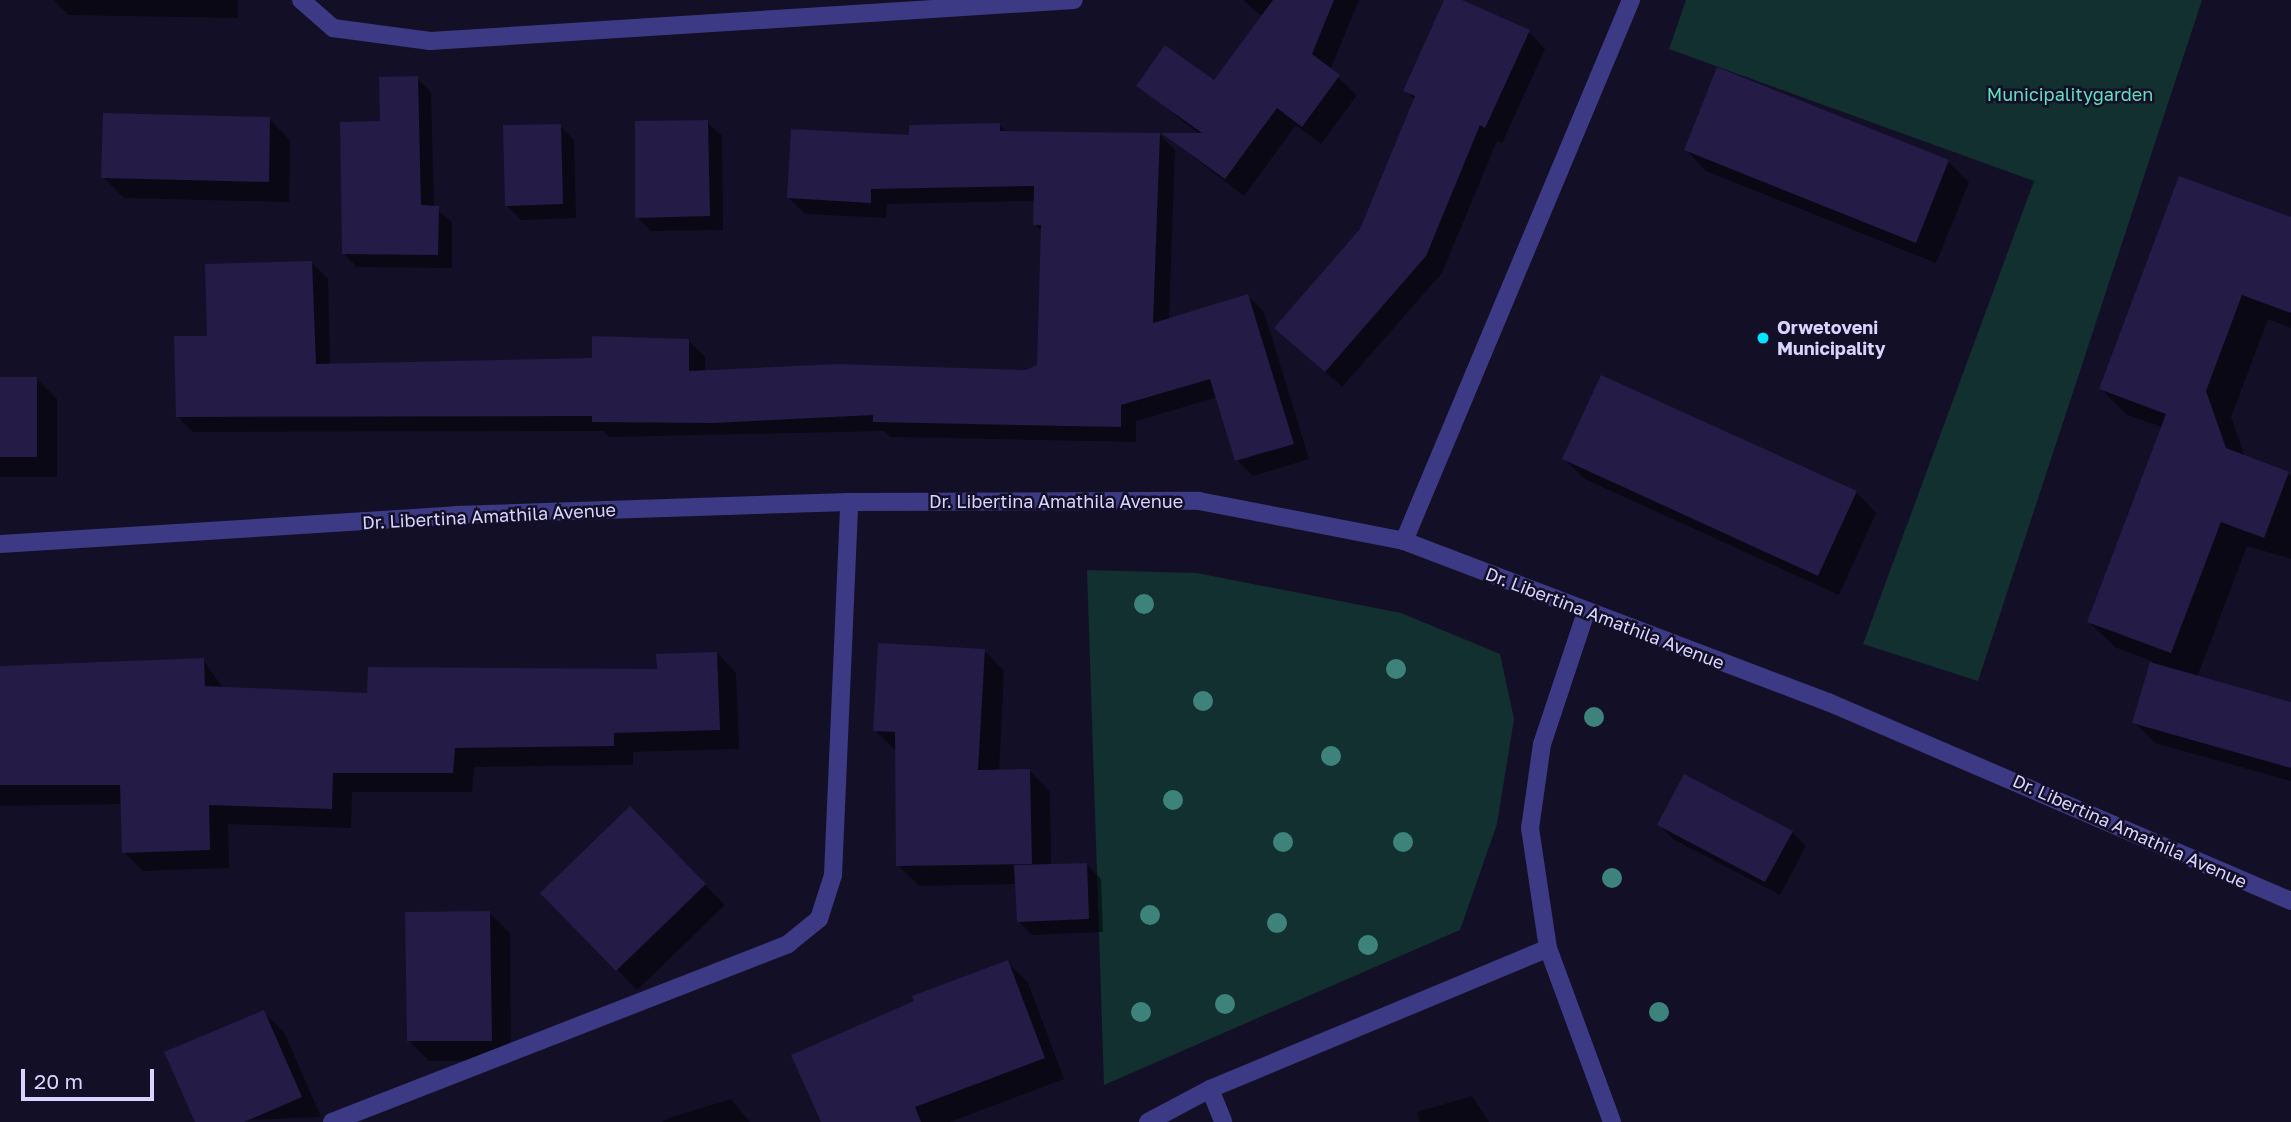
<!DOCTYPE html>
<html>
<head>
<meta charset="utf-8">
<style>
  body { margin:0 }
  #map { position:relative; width:2291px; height:1122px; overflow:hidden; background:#130f26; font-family:"Golos Text",sans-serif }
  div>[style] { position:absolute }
  .green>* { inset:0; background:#12302f }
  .shadow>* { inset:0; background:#0007 }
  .building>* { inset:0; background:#241b47 }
  .service>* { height:18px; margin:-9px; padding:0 9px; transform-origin:9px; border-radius:9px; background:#3d3a85 }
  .minor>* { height:18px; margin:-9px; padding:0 9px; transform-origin:9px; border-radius:9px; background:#3d3a85 }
  .tertiary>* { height:18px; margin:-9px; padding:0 9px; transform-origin:9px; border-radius:9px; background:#3d3a85 }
  .trees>* { width:20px; height:20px; margin:-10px; border-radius:50%; background:#3d827b }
  .dots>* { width:19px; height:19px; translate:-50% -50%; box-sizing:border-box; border:4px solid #130f26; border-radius:50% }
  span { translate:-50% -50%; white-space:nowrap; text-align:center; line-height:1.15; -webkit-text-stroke:5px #130f26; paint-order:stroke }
  .park-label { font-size:18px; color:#5fe0c0 }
  .poi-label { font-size:18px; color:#d9d4ff; font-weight:700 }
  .left { translate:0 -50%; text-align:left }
  .street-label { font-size:18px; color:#d9d4ff }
  .scale { position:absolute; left:21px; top:1069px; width:133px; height:32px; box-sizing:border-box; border:4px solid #d9d4ff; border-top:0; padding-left:9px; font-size:21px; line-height:24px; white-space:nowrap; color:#d9d4ff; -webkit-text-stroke:5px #130f26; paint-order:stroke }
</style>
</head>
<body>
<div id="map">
  <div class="green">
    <i style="clip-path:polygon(1686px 0,2202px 0,1978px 681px,1863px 644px,2034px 181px,1669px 49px)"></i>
    <i style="clip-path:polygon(1087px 570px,1197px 573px,1401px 613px,1500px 654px,1514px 719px,1497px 824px,1460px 930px,1104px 1085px)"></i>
  </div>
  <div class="shadow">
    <i style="clip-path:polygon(54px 0,238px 0,238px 18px,68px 15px)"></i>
    <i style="clip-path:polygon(1243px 0,1359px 0,1330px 70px,1357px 95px,1321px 144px,1296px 125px,1244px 196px,1165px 135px,1200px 135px,1138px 85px,1214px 82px,1263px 17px)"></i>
    <i style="clip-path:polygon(1446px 0,1529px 32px,1545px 49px,1502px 143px,1497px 141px,1442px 273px,1342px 387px,1277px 328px,1362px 230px,1415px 100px,1405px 90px)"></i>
    <i style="clip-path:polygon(417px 78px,431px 92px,434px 207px,452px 222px,452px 268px,357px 267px,343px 253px,382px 123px)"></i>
    <i style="clip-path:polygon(269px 119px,290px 140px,289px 202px,124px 198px,103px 177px)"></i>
    <i style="clip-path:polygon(707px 122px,722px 136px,723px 230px,651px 231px,637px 217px)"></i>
    <i style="clip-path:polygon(999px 125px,1007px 132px,1160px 135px,1175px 150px,1169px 320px,1248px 296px,1264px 312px,1309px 459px,1253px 476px,1237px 460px,1218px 397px,1136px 421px,1136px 442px,890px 437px,884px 431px,609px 437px,604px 431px,193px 432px,177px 416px,209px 337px,312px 263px,328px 279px,330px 366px,593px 360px,689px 341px,705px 357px,705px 372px,1027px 372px,1038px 366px,1042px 232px,1035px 224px,1035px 201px,887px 204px,886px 218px,805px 214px,789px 198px,911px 137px)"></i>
    <i style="clip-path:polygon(560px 126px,574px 140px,576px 218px,521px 220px,507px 206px)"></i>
    <i style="clip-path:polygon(1686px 150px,1948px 162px,1969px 182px,1936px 263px,1706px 171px)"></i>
    <i style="clip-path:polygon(2291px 219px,2291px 328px,2268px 319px,2231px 417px,2245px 457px,2291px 476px,2291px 559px,2247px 546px,2197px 677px,2291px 703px,2291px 781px,2155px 743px,2134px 722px,2152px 661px,2115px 647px,2089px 622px,2162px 427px,2127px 415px,2101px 389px)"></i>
    <i style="clip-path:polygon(36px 378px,57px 399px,57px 477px,0 477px,0 379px)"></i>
    <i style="clip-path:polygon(1564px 459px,1856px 492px,1876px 513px,1839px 595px,1585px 479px)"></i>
    <i style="clip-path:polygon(984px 650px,1004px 671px,999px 772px,1030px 771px,1050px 792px,1051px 866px,1087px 865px,1101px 879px,1103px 932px,1032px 935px,1018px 921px,1017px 884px,919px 886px,898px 865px,896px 751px,875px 730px)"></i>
    <i style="clip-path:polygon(717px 653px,736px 673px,739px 749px,633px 752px,633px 765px,474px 767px,472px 792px,352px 792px,351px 828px,228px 824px,229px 868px,143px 871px,124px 852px,122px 804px,0 806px,0 667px,203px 660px,223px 688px,369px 694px,658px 671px)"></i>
    <i style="clip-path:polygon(630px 809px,725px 905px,637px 990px,543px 893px)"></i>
    <i style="clip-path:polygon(1659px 825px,1792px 832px,1806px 846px,1780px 895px,1673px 839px)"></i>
    <i style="clip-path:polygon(489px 913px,510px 933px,511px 1060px,429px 1061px,409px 1041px)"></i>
    <i style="clip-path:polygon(1007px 962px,1028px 983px,1064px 1079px,950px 1122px,822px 1122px)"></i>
    <i style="clip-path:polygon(263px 1012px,284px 1032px,321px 1117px,197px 1122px)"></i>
    <i style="clip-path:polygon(1472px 1096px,1489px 1122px,1420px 1122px,1417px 1112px)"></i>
    <i style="clip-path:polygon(731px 1099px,750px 1122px,662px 1122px,672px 1117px)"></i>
  </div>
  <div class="building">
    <i style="clip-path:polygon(1273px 0,1334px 0,1312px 54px,1340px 75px,1302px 127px,1277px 108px,1225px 179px,1161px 133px,1202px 133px,1136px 86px,1165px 45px,1214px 80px)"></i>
    <i style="clip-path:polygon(1444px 0,1462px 0,1530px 30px,1485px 128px,1480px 125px,1426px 256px,1325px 372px,1274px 328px,1360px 229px,1415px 96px,1403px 91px)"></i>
    <i style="clip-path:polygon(1717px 67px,1949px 160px,1916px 243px,1684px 150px)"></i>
    <i style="clip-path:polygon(418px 76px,421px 205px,439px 206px,438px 255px,342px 254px,340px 122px,380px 121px,379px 77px)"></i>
    <i style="clip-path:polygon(103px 113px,270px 117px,269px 182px,101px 178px)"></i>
    <i style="clip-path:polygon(708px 120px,710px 216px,635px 218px,635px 121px)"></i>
    <i style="clip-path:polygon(1000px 123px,1000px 131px,1160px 133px,1153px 323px,1248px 294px,1294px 444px,1235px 461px,1210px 379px,1121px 405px,1121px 427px,873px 422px,873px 415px,713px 423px,592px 422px,592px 416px,176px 417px,174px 336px,207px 336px,205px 264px,312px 261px,316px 364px,592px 358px,592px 336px,689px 339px,689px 371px,839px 364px,1026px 370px,1037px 365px,1041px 225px,1033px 225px,1034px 186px,871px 189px,871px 203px,787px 198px,791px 129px,909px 135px,909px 125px)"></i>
    <i style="clip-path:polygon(561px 124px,563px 204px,505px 206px,503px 125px)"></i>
    <i style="clip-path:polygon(2179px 176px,2291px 217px,2291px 313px,2242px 295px,2206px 391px,2226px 448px,2289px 472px,2264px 538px,2221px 522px,2171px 653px,2087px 622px,2166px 414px,2099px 389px)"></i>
    <i style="clip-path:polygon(1601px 375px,1857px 491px,1818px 576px,1562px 459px)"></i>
    <i style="clip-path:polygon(0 377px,37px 377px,37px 457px,0 457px)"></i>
    <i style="clip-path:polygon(878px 643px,985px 649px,978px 770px,1030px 769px,1032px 864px,896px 866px,895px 732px,873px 731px)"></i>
    <i style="clip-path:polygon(717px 652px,720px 730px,614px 733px,614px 746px,455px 748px,453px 773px,333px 773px,332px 809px,209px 805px,210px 850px,122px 853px,120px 785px,0 785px,0 666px,204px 658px,205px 686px,367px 693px,368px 667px,657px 669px,656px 654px)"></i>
    <i style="clip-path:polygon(2150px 662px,2291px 702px,2291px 768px,2132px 723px)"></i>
    <i style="clip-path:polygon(1684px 774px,1793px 831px,1765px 882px,1657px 825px)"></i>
    <i style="clip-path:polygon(630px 806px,706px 884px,616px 971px,540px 893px)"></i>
    <i style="clip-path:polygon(1087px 863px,1089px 919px,1017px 922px,1014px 865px)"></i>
    <i style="clip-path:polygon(490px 911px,492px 1041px,407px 1041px,405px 912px)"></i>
    <i style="clip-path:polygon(1008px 960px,1045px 1058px,915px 1107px,921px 1122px,821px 1122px,791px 1055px,914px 1001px,912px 996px)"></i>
    <i style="clip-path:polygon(264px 1010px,302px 1097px,244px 1122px,195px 1122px,164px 1052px)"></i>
  </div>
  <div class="service">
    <i style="left:332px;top:1122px;width:490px;rotate:-21.3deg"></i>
    <i style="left:788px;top:944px;width:40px;rotate:-39deg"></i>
    <i style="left:819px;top:919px;width:46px;rotate:-72.3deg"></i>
    <i style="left:833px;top:875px;width:373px;rotate:-87.5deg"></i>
  </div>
  <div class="minor">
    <i style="left:301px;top:0;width:43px;rotate:41.2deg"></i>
    <i style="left:333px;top:28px;width:98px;rotate:7.6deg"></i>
    <i style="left:430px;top:41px;width:645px;rotate:-3.64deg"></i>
    <i style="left:1404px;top:541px;width:587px;rotate:-67.24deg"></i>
    <i style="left:1586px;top:612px;width:139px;rotate:108.4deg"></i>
    <i style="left:1542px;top:744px;width:85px;rotate:98.1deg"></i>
    <i style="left:1530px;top:828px;width:121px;rotate:81.5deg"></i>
    <i style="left:1548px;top:948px;width:185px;rotate:69.8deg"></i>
    <i style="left:1210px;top:1089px;width:35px;rotate:68deg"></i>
    <i style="left:1148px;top:1122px;width:70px;rotate:-28deg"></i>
    <i style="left:1210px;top:1089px;width:366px;rotate:-22.6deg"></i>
  </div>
  <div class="tertiary">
    <i style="left:0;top:544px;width:457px;rotate:-3.6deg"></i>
    <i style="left:456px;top:515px;width:393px;rotate:-1.9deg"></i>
    <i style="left:849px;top:502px;width:350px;rotate:-0.2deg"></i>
    <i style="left:1199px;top:501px;width:209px;rotate:11deg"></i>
    <i style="left:1404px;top:541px;width:454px;rotate:20.8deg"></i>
    <i style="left:1828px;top:702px;width:504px;rotate:23.26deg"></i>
  </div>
  <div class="trees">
    <i style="left:1144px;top:604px"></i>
    <i style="left:1396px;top:669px"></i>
    <i style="left:1203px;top:701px"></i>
    <i style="left:1594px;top:717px"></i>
    <i style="left:1331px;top:756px"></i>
    <i style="left:1173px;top:800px"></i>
    <i style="left:1283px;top:842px"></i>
    <i style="left:1403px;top:842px"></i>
    <i style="left:1612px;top:878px"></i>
    <i style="left:1150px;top:915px"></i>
    <i style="left:1277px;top:923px"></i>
    <i style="left:1368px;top:945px"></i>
    <i style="left:1225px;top:1004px"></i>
    <i style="left:1141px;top:1012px"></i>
    <i style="left:1659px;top:1012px"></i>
  </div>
  <div class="dots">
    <i style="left:1763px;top:338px;background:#00e5ff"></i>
  </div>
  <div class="park-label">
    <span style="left:2070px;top:94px">Municipalitygarden</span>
  </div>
  <div class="poi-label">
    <span class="left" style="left:1777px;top:338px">Orwetoveni<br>Municipality</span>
  </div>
  <div class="street-label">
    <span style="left:1056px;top:501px">Dr. Libertina Amathila Avenue</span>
    <span style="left:489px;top:516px;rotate:-3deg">Dr. Libertina Amathila Avenue</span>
    <span style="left:1605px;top:618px;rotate:21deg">Dr. Libertina Amathila Avenue</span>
    <span style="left:2130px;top:831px;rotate:24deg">Dr. Libertina Amathila Avenue</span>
  </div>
  <div class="scale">20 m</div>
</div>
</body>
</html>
